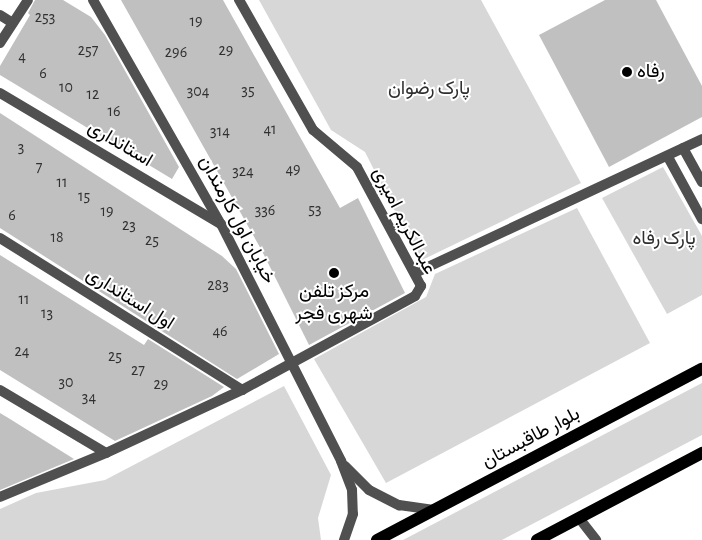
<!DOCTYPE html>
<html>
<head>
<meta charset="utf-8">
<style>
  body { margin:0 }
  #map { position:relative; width:702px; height:540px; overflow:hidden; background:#fff; font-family:"Alegreya Sans",Vazirmatn,sans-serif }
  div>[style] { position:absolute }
  .green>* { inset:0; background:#d7d7d7 }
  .building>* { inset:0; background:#c0c0c0 }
  .minor>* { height:10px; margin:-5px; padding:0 5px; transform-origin:5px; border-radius:5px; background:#505050 }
  .tertiary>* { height:10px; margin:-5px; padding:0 5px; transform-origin:5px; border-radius:5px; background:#505050 }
  .primary>* { height:12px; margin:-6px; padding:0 6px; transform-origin:6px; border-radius:6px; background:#000 }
  .dots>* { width:14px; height:14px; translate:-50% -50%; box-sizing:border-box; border:2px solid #fff; border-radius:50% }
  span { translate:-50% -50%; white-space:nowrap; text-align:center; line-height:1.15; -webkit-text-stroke:4px #fff; paint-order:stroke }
  .number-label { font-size:16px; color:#303030 }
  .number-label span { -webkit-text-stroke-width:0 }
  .poi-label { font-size:19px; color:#000 }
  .left { translate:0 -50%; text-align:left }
  .park-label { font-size:19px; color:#2e2e2e }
  .street-label { font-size:19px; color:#000 }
</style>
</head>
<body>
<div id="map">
  <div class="green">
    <i style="clip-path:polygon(259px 0,481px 0,581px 183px,420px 261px,365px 152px,331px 130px)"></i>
    <i style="clip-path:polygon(663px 167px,702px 236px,702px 295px,667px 314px,602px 198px)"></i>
    <i style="clip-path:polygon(577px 208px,650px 343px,386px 483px,314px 359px,426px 297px,435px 274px)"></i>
    <i style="clip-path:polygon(702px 383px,702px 435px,502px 540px,403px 540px)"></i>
    <i style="clip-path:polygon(284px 386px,331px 475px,318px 518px,321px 540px,0 540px,0 509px,36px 493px,105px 480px)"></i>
  </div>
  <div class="building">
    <i style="clip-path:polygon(35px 0,63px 0,91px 17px,105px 35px,179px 167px,172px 179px,0 75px,0 66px,30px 15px,28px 13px)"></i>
    <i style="clip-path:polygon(121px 0,223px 0,340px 208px,358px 198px,405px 293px,309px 345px,262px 251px)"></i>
    <i style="clip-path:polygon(605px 0,656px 0,702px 86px,702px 117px,609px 167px,539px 35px)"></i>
    <i style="clip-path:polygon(0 113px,222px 256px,236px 269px,279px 354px,237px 379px,0 228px)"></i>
    <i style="clip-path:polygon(0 255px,144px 345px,148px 339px,224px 387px,212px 396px,115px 441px,0 370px)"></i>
    <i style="clip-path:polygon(0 413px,10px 419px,74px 459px,0 490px)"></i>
  </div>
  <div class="minor">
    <i style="left:0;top:15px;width:15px;rotate:32deg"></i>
    <i style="left:0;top:43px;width:51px;rotate:-56.9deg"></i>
    <i style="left:0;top:93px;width:257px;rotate:30.7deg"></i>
    <i style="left:683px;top:148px;width:39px;rotate:61deg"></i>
    <i style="left:668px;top:157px;width:71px;rotate:61.3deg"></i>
    <i style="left:0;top:238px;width:286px;rotate:32.1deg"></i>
    <i style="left:415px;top:273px;width:317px;rotate:-25deg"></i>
    <i style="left:0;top:390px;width:123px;rotate:30.7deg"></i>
    <i style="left:0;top:497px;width:115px;rotate:-22.5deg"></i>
    <i style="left:106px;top:453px;width:150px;rotate:-24.9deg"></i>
    <i style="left:242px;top:390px;width:197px;rotate:-28.5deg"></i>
    <i style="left:415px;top:296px;width:12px;rotate:-59deg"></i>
    <i style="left:421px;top:286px;width:135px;rotate:-118.3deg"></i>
    <i style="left:357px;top:167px;width:57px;rotate:-139.9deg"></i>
    <i style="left:313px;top:130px;width:150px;rotate:-119.6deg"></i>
    <i style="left:579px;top:518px;width:28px;rotate:52deg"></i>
  </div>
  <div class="tertiary">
    <i style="left:93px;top:0;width:258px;rotate:60.3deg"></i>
    <i style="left:221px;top:224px;width:266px;rotate:63.1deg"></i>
    <i style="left:341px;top:461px;width:31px;rotate:69deg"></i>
    <i style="left:352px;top:490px;width:24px;rotate:88deg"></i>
    <i style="left:353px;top:514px;width:28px;rotate:109deg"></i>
    <i style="left:345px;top:466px;width:34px;rotate:45deg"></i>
    <i style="left:369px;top:490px;width:34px;rotate:27deg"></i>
    <i style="left:399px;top:505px;width:35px;rotate:8deg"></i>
  </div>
  <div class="primary">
    <i style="left:377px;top:540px;width:367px;rotate:-27.8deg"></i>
    <i style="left:537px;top:540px;width:187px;rotate:-27.8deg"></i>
  </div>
  <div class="dots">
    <i style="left:627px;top:72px;background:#000"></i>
    <i style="left:334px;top:273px;background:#000"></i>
  </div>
  <div class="number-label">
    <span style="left:45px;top:17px">253</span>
    <span style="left:196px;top:21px">19</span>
    <span style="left:88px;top:50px">257</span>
    <span style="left:226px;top:50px">29</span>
    <span style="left:176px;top:52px">296</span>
    <span style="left:22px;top:56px">4</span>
    <span style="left:43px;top:73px">6</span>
    <span style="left:66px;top:87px">10</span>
    <span style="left:248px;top:90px">35</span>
    <span style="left:198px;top:91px">304</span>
    <span style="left:93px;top:94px">12</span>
    <span style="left:114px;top:111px">16</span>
    <span style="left:270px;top:129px">41</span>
    <span style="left:220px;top:131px">314</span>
    <span style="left:21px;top:147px">3</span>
    <span style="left:39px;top:167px">7</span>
    <span style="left:293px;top:169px">49</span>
    <span style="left:243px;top:171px">324</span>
    <span style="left:62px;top:182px">11</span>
    <span style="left:84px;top:196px">15</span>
    <span style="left:315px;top:209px">53</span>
    <span style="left:265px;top:210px">336</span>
    <span style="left:107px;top:211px">19</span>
    <span style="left:12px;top:215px">6</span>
    <span style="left:129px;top:225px">23</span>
    <span style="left:57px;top:237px">18</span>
    <span style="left:152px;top:240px">25</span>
    <span style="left:218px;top:285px">283</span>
    <span style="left:24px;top:299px">11</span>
    <span style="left:47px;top:313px">13</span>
    <span style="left:220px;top:331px">46</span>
    <span style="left:22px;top:351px">24</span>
    <span style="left:115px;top:356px">25</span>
    <span style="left:138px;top:370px">27</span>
    <span style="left:66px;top:382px">30</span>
    <span style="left:161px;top:384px">29</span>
    <span style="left:89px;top:397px">34</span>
  </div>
  <div class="poi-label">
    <span class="left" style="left:637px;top:72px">رفاه</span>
    <span style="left:334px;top:303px">مرکز تلفن<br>شهری فجر</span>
  </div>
  <div class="park-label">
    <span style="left:429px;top:89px">پارک رضوان</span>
    <span style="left:664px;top:239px">پارک رفاه</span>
  </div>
  <div class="street-label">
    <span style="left:120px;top:144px;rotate:31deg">استانداری</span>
    <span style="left:237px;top:220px;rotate:62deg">خیابان اول کارمندان</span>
    <span style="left:404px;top:221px;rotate:63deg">عبدالکریم امیری</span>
    <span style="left:130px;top:299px;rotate:32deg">اول استانداری</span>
    <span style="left:531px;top:438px;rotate:-28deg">بلوار طاقبستان</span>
  </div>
</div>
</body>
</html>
